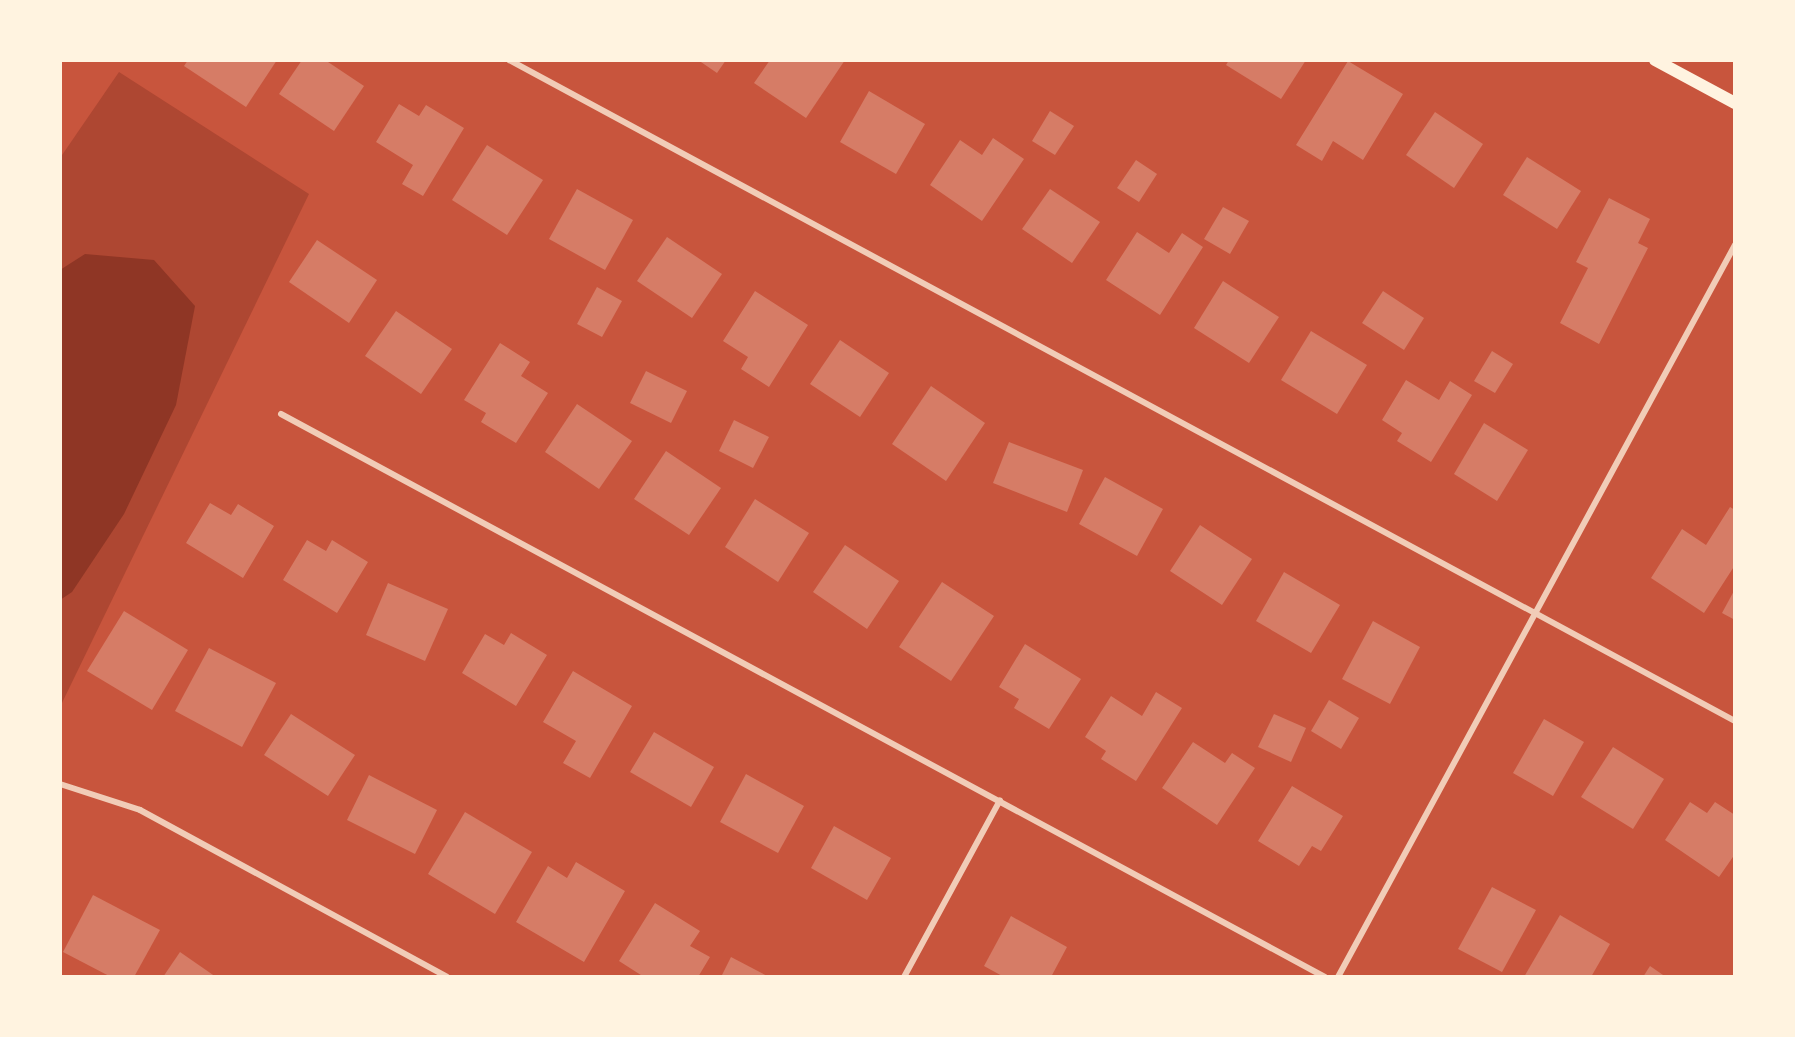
<!DOCTYPE html>
<html>
<head>
<meta charset="utf-8">
<style>
  body { margin:0 }
  #map { position:relative; width:1795px; height:1037px; overflow:hidden; background:#c8553d; font-family:"Asap Condensed",sans-serif }
  div>[style] { position:absolute }
  .green>* { inset:0; background:#ae4732 }
  .water>* { inset:0; background:#8f3625 }
  .building>* { inset:0; background:#d67c66 }
  .minor>* { height:6px; margin:-3px; padding:0 3px; transform-origin:3px; border-radius:3px; background:#f1ccb7 }
  .secondary>* { height:12px; margin:-6px; padding:0 6px; transform-origin:6px; border-radius:6px; background:#fff3e0 }
  span { translate:-50% -50%; white-space:nowrap; text-align:center; line-height:1.15; -webkit-text-stroke:5px #fff3e0; paint-order:stroke }
  .frame { position:absolute; inset:0; border:62px solid #fff3e0; pointer-events:none }
</style>
</head>
<body>
<div id="map">
  <div class="green">
    <i style="clip-path:polygon(119px 72px,309px 194px,60px 707px,60px 158px)"></i>
  </div>
  <div class="water">
    <i style="clip-path:polygon(85px 254px,154px 260px,195px 306px,176px 405px,124px 514px,72px 592px,60px 600px,60px 270px)"></i>
  </div>
  <div class="building">
    <i style="clip-path:polygon(188px 60px,277px 60px,246px 107px,184px 66px)"></i>
    <i style="clip-path:polygon(302px 60px,325px 60px,364px 86px,334px 131px,279px 94px)"></i>
    <i style="clip-path:polygon(698px 60px,726px 60px,717px 73px)"></i>
    <i style="clip-path:polygon(770px 60px,845px 60px,806px 118px,754px 83px)"></i>
    <i style="clip-path:polygon(1229px 60px,1306px 60px,1281px 99px,1226px 65px)"></i>
    <i style="clip-path:polygon(1348px 61px,1403px 94px,1363px 160px,1333px 141px,1322px 161px,1296px 145px)"></i>
    <i style="clip-path:polygon(869px 91px,925px 124px,896px 174px,840px 142px)"></i>
    <i style="clip-path:polygon(399px 104px,419px 116px,426px 105px,464px 128px,423px 196px,402px 184px,413px 165px,376px 142px)"></i>
    <i style="clip-path:polygon(1050px 111px,1074px 126px,1055px 155px,1032px 141px)"></i>
    <i style="clip-path:polygon(1435px 112px,1483px 144px,1454px 188px,1406px 155px)"></i>
    <i style="clip-path:polygon(993px 138px,1024px 159px,982px 221px,930px 185px,960px 140px,982px 155px)"></i>
    <i style="clip-path:polygon(487px 145px,543px 180px,507px 235px,452px 200px)"></i>
    <i style="clip-path:polygon(1527px 157px,1581px 191px,1557px 229px,1503px 195px)"></i>
    <i style="clip-path:polygon(1136px 160px,1157px 174px,1139px 202px,1117px 188px)"></i>
    <i style="clip-path:polygon(577px 189px,633px 220px,605px 270px,549px 239px)"></i>
    <i style="clip-path:polygon(1050px 189px,1100px 222px,1072px 263px,1022px 229px)"></i>
    <i style="clip-path:polygon(1609px 198px,1650px 219px,1638px 243px,1648px 248px,1599px 344px,1560px 323px,1588px 268px,1576px 262px)"></i>
    <i style="clip-path:polygon(1223px 207px,1249px 221px,1230px 254px,1204px 239px)"></i>
    <i style="clip-path:polygon(1137px 232px,1169px 253px,1182px 233px,1203px 247px,1160px 315px,1106px 280px)"></i>
    <i style="clip-path:polygon(667px 237px,722px 274px,692px 318px,637px 281px)"></i>
    <i style="clip-path:polygon(317px 240px,377px 280px,349px 323px,289px 282px)"></i>
    <i style="clip-path:polygon(1223px 281px,1279px 317px,1249px 363px,1194px 328px)"></i>
    <i style="clip-path:polygon(597px 287px,622px 301px,602px 337px,577px 324px)"></i>
    <i style="clip-path:polygon(755px 291px,808px 325px,769px 387px,741px 369px,748px 357px,723px 341px)"></i>
    <i style="clip-path:polygon(1383px 291px,1424px 318px,1404px 350px,1362px 323px)"></i>
    <i style="clip-path:polygon(396px 311px,452px 349px,421px 394px,365px 356px)"></i>
    <i style="clip-path:polygon(1311px 331px,1367px 365px,1337px 414px,1281px 380px)"></i>
    <i style="clip-path:polygon(840px 340px,889px 373px,860px 417px,810px 384px)"></i>
    <i style="clip-path:polygon(500px 343px,530px 362px,521px 376px,548px 393px,516px 443px,481px 422px,486px 413px,464px 400px)"></i>
    <i style="clip-path:polygon(1492px 351px,1513px 364px,1495px 393px,1474px 381px)"></i>
    <i style="clip-path:polygon(646px 371px,687px 391px,671px 423px,630px 403px)"></i>
    <i style="clip-path:polygon(1406px 380px,1439px 400px,1450px 381px,1472px 395px,1431px 462px,1397px 441px,1402px 433px,1382px 420px)"></i>
    <i style="clip-path:polygon(931px 386px,985px 423px,946px 481px,892px 444px)"></i>
    <i style="clip-path:polygon(577px 404px,632px 441px,599px 489px,545px 452px)"></i>
    <i style="clip-path:polygon(734px 420px,769px 437px,753px 468px,719px 451px)"></i>
    <i style="clip-path:polygon(1484px 423px,1528px 450px,1497px 501px,1454px 474px)"></i>
    <i style="clip-path:polygon(1009px 442px,1083px 470px,1067px 512px,993px 483px)"></i>
    <i style="clip-path:polygon(666px 451px,721px 488px,689px 535px,634px 499px)"></i>
    <i style="clip-path:polygon(1105px 477px,1163px 509px,1137px 556px,1079px 524px)"></i>
    <i style="clip-path:polygon(755px 499px,809px 533px,778px 582px,725px 547px)"></i>
    <i style="clip-path:polygon(210px 503px,231px 515px,238px 504px,274px 526px,243px 578px,186px 543px)"></i>
    <i style="clip-path:polygon(1730px 507px,1735px 510px,1735px 565px,1704px 613px,1651px 578px,1682px 529px,1706px 545px)"></i>
    <i style="clip-path:polygon(1200px 525px,1252px 559px,1222px 605px,1170px 571px)"></i>
    <i style="clip-path:polygon(307px 540px,326px 551px,332px 540px,368px 562px,337px 613px,283px 580px)"></i>
    <i style="clip-path:polygon(845px 545px,899px 581px,867px 629px,813px 592px)"></i>
    <i style="clip-path:polygon(1284px 572px,1340px 605px,1311px 653px,1256px 621px)"></i>
    <i style="clip-path:polygon(942px 582px,994px 616px,951px 681px,899px 647px)"></i>
    <i style="clip-path:polygon(388px 583px,448px 609px,425px 661px,366px 635px)"></i>
    <i style="clip-path:polygon(1735px 589px,1735px 620px,1722px 613px)"></i>
    <i style="clip-path:polygon(124px 611px,188px 650px,152px 710px,87px 671px)"></i>
    <i style="clip-path:polygon(1373px 621px,1420px 647px,1390px 704px,1342px 679px)"></i>
    <i style="clip-path:polygon(511px 633px,547px 655px,516px 706px,462px 673px,485px 634px,504px 645px)"></i>
    <i style="clip-path:polygon(1025px 644px,1081px 679px,1049px 729px,1014px 708px,1019px 699px,999px 687px)"></i>
    <i style="clip-path:polygon(209px 648px,276px 683px,242px 747px,175px 711px)"></i>
    <i style="clip-path:polygon(573px 671px,632px 706px,590px 778px,563px 763px,576px 741px,543px 722px)"></i>
    <i style="clip-path:polygon(1156px 692px,1182px 708px,1136px 781px,1101px 759px,1106px 751px,1085px 737px,1111px 696px,1142px 716px)"></i>
    <i style="clip-path:polygon(1329px 700px,1359px 718px,1341px 749px,1311px 731px)"></i>
    <i style="clip-path:polygon(291px 714px,355px 755px,328px 796px,264px 755px)"></i>
    <i style="clip-path:polygon(1274px 714px,1306px 728px,1291px 762px,1258px 747px)"></i>
    <i style="clip-path:polygon(1544px 719px,1584px 742px,1553px 796px,1513px 773px)"></i>
    <i style="clip-path:polygon(654px 732px,714px 767px,691px 807px,630px 772px)"></i>
    <i style="clip-path:polygon(1193px 742px,1225px 763px,1232px 753px,1255px 768px,1217px 825px,1162px 788px)"></i>
    <i style="clip-path:polygon(1613px 747px,1664px 779px,1633px 829px,1581px 797px)"></i>
    <i style="clip-path:polygon(746px 774px,804px 806px,778px 853px,720px 822px)"></i>
    <i style="clip-path:polygon(369px 775px,437px 810px,415px 854px,347px 820px)"></i>
    <i style="clip-path:polygon(1292px 786px,1343px 816px,1321px 851px,1312px 846px,1299px 866px,1258px 841px)"></i>
    <i style="clip-path:polygon(1690px 802px,1707px 813px,1715px 802px,1735px 815px,1735px 854px,1719px 877px,1665px 840px)"></i>
    <i style="clip-path:polygon(465px 812px,532px 852px,495px 914px,428px 874px)"></i>
    <i style="clip-path:polygon(834px 826px,891px 858px,867px 900px,811px 868px)"></i>
    <i style="clip-path:polygon(576px 862px,625px 891px,584px 962px,516px 922px,548px 866px,567px 878px)"></i>
    <i style="clip-path:polygon(1492px 887px,1536px 910px,1502px 972px,1458px 949px)"></i>
    <i style="clip-path:polygon(93px 895px,160px 930px,134px 977px,111px 977px,63px 952px)"></i>
    <i style="clip-path:polygon(655px 903px,700px 931px,690px 946px,710px 957px,698px 977px,644px 977px,619px 961px)"></i>
    <i style="clip-path:polygon(1560px 915px,1610px 944px,1591px 977px,1524px 977px)"></i>
    <i style="clip-path:polygon(1011px 916px,1067px 947px,1051px 977px,1004px 977px,984px 966px)"></i>
    <i style="clip-path:polygon(180px 952px,216px 977px,163px 977px)"></i>
    <i style="clip-path:polygon(731px 957px,769px 977px,721px 977px)"></i>
    <i style="clip-path:polygon(1650px 966px,1666px 977px,1643px 977px)"></i>
  </div>
  <div class="minor">
    <i style="left:509px;top:60px;width:1393px;rotate:28.33deg"></i>
    <i style="left:281px;top:414px;width:1186px;rotate:28.34deg"></i>
    <i style="left:60px;top:784px;width:84px;rotate:18deg"></i>
    <i style="left:140px;top:810px;width:349px;rotate:28.5deg"></i>
    <i style="left:904px;top:977px;width:201px;rotate:-61.5deg"></i>
    <i style="left:1338px;top:977px;width:833px;rotate:-61.53deg"></i>
  </div>
  <div class="secondary">
    <i style="left:1655px;top:60px;width:91px;rotate:28.3deg"></i>
  </div>
  <div class="frame"></div>
</div>
</body>
</html>
